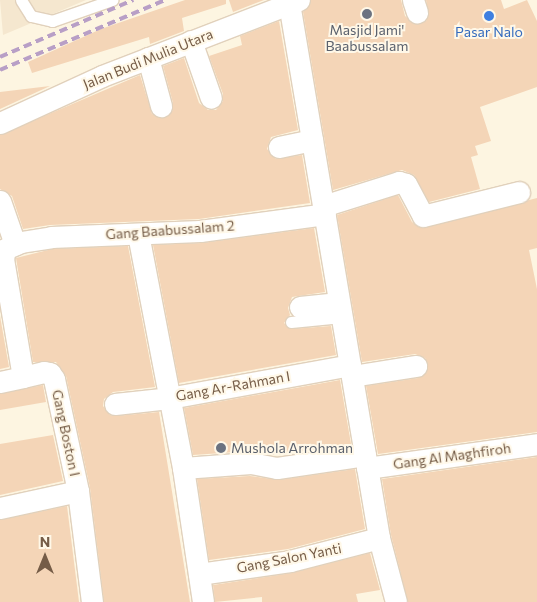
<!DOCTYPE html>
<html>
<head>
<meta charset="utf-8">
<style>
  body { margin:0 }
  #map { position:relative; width:537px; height:602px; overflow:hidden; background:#fdf5e1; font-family:Commissioner,sans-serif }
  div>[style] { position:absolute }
  .residential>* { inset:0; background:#f5e7cf }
  .building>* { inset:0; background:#f4d5b7 }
  .roads { filter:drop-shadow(1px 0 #e1d1bc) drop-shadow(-1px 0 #e1d1bc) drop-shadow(0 1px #e1d1bc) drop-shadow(0 -1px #e1d1bc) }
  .lane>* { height:11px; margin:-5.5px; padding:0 5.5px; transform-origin:5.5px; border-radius:5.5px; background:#fff }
  .street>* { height:21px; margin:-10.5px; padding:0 10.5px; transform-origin:10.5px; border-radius:10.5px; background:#fff }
  .rail>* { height:4px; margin-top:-2px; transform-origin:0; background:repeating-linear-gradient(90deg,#b89fc6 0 8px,transparent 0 13px) }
  .dots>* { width:14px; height:14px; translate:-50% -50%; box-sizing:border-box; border:2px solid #fff8e8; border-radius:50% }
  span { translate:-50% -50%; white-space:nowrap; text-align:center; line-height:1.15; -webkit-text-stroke:4px #fff8e8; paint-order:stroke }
  .worship-label { font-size:14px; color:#5b616d }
  .left { translate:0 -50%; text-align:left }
  .shop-label { font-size:14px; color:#366cbe }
  .street-label { font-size:14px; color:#755c47 }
  .north { position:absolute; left:20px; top:532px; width:50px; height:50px; -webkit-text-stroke:4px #fff8e8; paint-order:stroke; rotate:0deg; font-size:14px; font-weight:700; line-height:20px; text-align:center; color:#755c47 }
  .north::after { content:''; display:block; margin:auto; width:18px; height:22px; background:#755c47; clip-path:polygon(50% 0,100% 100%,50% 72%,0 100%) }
</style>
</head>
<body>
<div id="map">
  <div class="residential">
    <i style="clip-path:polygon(0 0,86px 0,3px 35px)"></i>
  </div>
  <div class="building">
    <i style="clip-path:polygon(185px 0,226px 0,226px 4px,182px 18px,184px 31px,150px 44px,149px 37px,32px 73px,28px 62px,101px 29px)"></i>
    <i style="clip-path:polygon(229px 0,264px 0,233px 12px)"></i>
    <i style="clip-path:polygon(311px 0,401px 0,405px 16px,415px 24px,426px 21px,429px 15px,426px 0,501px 0,504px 9px,527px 0,537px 21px,537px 87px,480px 107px,491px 141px,475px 146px,478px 155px,471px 157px,480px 189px,429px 202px,414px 175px,402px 170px,333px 190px,303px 12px)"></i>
    <i style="clip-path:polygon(279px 21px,298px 130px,271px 137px,267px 149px,276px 159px,302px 155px,310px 203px,199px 219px,50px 225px,23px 229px,12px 196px,0 189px,0 135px,140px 75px,152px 114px,165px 118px,173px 110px,173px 103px,163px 66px,184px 58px,199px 103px,208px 110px,216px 110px,223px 101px,223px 94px,209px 56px,242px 45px,240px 36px)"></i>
    <i style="clip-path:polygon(50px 86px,0 109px,0 92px)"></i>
    <i style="clip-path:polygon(398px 195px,412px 222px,421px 228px,537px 198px,537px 248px,529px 250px,537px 289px,537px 432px,378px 454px,366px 386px,418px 378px,427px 371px,428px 364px,425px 358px,415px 354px,362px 362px,337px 215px)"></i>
    <i style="clip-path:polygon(314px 228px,325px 292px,292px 297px,288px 308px,290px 315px,284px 323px,291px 329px,331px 326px,336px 355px,179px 383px,153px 245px,202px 243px)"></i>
    <i style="clip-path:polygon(128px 246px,155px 387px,113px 392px,104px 399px,103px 406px,110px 415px,116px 416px,159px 412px,190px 602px,104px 602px,90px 488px,66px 376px,56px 362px,33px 362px,16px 258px,52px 249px)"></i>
    <i style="clip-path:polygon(0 316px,9px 367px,0 369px)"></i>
    <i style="clip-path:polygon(340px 380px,351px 444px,277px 455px,250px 451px,193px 455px,184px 408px)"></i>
    <i style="clip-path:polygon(43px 385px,46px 402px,0 410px,0 394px)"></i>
    <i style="clip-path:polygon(53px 435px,63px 481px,0 495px,0 444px)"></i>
    <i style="clip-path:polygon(537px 457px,537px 602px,408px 602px,391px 535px,382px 479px)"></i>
    <i style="clip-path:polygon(355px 469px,365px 529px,288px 549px,209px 560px,197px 479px,250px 476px,279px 480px)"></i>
    <i style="clip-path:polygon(67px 506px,79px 602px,0 602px,0 520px)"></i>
    <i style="clip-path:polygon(370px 553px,380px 590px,356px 594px,358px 602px,262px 602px,262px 597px,215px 602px,213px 585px,292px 573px)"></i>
  </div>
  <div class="roads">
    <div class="lane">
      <i style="left:21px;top:0;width:19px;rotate:58deg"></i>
      <i style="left:31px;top:16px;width:22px;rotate:13deg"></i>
      <i style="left:52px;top:21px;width:64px;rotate:-19.3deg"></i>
      <i style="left:291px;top:322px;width:51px;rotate:-5.6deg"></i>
    </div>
    <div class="street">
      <i style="left:413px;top:0;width:13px;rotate:72deg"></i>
      <i style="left:289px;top:3px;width:543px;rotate:80.45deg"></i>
      <i style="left:379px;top:538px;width:66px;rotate:75.1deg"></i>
      <i style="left:191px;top:41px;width:60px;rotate:70.7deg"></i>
      <i style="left:148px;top:58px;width:50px;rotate:74.8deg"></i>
      <i style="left:0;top:123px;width:112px;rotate:-24.7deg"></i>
      <i style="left:102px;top:76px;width:211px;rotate:-21.1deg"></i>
      <i style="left:279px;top:147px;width:34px;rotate:-12deg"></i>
      <i style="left:0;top:201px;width:46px;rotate:70.8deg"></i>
      <i style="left:323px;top:206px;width:80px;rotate:-17.5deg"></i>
      <i style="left:399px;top:182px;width:7px;rotate:16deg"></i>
      <i style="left:406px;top:184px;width:36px;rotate:62deg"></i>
      <i style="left:423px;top:216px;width:99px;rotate:-14deg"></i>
      <i style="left:138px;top:234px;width:238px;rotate:79.1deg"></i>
      <i style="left:183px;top:468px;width:135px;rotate:81.5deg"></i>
      <i style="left:300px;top:307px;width:39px;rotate:-6deg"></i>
      <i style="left:352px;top:376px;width:65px;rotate:-8.9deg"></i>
      <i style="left:0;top:382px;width:24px;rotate:-12deg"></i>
      <i style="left:115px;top:404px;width:54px;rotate:-6.3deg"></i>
      <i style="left:169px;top:398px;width:184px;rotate:-10.3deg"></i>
      <i style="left:183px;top:468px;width:68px;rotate:-4.2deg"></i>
      <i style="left:251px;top:463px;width:26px;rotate:11deg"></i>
      <i style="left:277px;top:468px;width:89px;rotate:-8.4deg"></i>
      <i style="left:367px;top:468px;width:172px;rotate:-8deg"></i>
      <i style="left:0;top:508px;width:80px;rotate:-12.3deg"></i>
      <i style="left:199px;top:574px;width:92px;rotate:-8.1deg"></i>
      <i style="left:290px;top:561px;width:92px;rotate:-14.5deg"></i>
      <i style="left:92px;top:602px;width:112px;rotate:-97.2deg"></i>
      <i style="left:78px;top:491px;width:115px;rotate:-102.1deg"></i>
      <i style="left:54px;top:379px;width:7px;rotate:-124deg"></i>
      <i style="left:50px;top:373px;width:6px;rotate:-171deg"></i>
      <i style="left:44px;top:372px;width:22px;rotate:167deg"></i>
      <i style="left:23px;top:377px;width:120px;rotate:-99.6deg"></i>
      <i style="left:3px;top:259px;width:10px;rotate:-79deg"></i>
      <i style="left:5px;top:249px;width:17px;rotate:-24deg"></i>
      <i style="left:21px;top:242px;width:30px;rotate:-9deg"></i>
      <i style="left:51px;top:237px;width:149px;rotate:-2.3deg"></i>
      <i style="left:200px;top:231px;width:126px;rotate:-7.7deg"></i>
    </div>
  </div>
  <div class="rail">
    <i style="left:0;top:57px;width:145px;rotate:-23.2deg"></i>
    <i style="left:0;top:70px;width:179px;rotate:-23deg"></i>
  </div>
  <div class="dots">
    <i style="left:367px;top:14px;background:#6b7280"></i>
    <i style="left:489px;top:16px;background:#3f7fe0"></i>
    <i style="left:221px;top:448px;background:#6b7280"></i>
  </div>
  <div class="worship-label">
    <span style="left:367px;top:38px">Masjid Jami'<br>Baabussalam</span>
    <span class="left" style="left:231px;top:448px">Mushola Arrohman</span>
  </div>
  <div class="shop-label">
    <span style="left:489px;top:32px">Pasar Nalo</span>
  </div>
  <div class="street-label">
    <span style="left:148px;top:59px;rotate:-22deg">Jalan Budi Mulia Utara</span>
    <span style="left:170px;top:230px;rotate:-4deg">Gang Baabussalam 2</span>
    <span style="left:233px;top:386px;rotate:-10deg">Gang Ar-Rahman I</span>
    <span style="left:66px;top:433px;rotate:78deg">Gang Boston I</span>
    <span style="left:452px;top:456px;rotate:-8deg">Gang Al Maghfiroh</span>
    <span style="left:289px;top:558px;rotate:-11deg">Gang Salon Yanti</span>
  </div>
  <div class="north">N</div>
</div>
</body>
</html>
